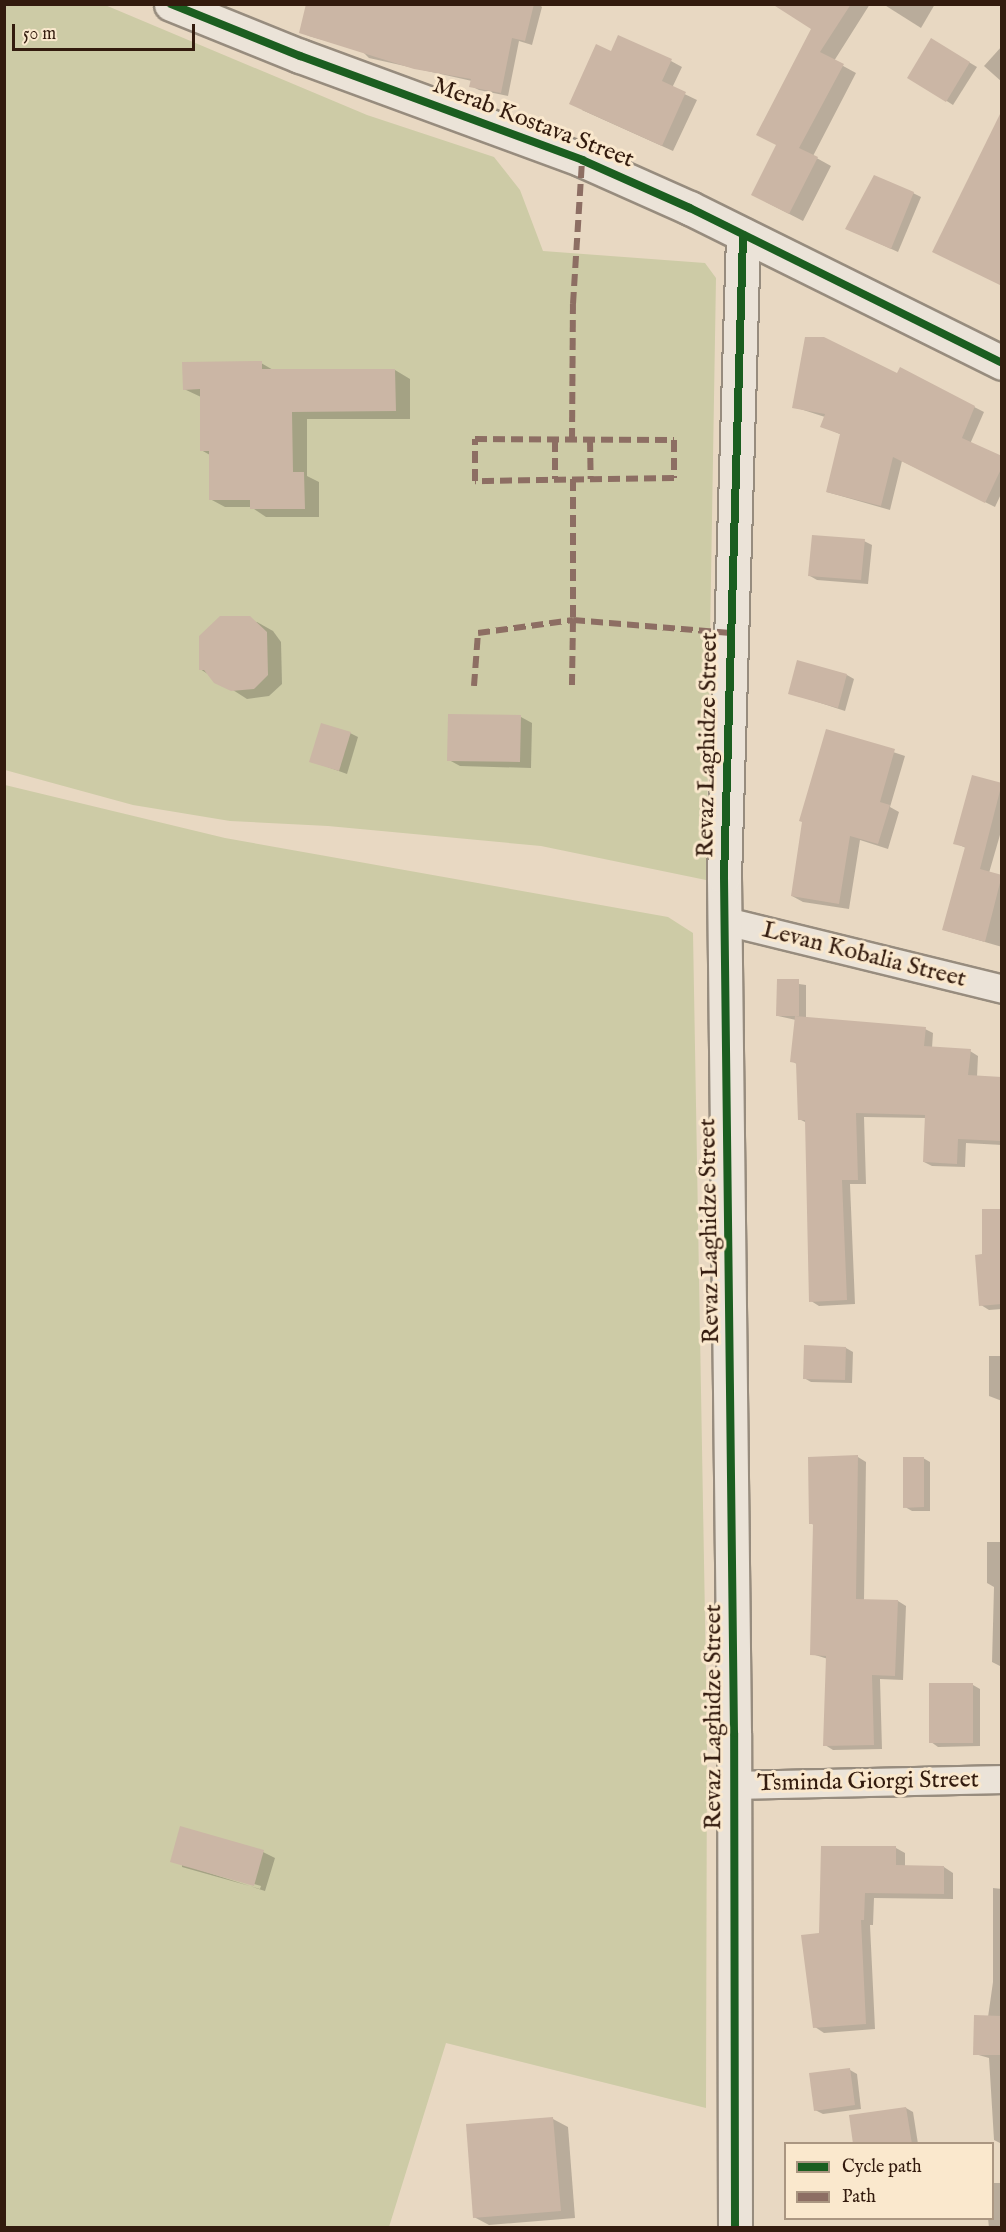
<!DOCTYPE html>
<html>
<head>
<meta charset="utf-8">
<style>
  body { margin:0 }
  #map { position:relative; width:1006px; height:2232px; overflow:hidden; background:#e8d8c2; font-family:"IM FELL English",serif }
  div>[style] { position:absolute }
  .green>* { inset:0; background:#cdcba6 }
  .shadow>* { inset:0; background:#0003 }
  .building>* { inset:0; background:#cbb6a5 }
  .roads { filter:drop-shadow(2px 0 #978c7e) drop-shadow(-2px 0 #978c7e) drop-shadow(0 2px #978c7e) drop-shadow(0 -2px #978c7e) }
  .street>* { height:27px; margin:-13.5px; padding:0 13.5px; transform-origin:13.5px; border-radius:13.5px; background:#ebe3d8 }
  .secondary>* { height:33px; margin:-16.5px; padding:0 16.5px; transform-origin:16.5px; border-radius:16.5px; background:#ebe3d8 }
  .quiet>* { height:6px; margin-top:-3px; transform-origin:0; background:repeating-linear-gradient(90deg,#8d6e63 0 12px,transparent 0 18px) }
  .cycleway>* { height:8px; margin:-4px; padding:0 4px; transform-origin:4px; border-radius:4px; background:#1b5e20 }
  span { translate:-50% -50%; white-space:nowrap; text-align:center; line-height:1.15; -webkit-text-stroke:6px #fae8cd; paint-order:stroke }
  .street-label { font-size:24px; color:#331b0e }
  .frame { position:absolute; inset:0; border:6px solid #331b0e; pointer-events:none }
  .legend { position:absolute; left:784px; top:2142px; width:210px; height:78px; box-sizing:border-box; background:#fae8cd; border:2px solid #aa9681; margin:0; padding:8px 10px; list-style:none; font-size:18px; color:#331b0e }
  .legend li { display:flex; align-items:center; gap:12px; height:30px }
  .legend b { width:30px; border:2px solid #aa9681 }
  .scale { position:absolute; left:12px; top:24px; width:183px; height:27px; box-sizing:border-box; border:3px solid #331b0e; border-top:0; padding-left:8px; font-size:18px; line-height:21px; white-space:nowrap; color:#331b0e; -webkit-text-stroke:4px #fae8cd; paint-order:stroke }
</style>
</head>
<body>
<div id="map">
  <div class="green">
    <i style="clip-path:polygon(5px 5px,105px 5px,367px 115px,494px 157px,520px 190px,543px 251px,705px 263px,716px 278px,706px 880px,541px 846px,328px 826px,230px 821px,133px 805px,5px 770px)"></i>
    <i style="clip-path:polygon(5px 785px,225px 838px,668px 917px,693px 933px,707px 1733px,706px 2108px,446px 2043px,389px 2227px,5px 2228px)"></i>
  </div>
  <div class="shadow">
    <i style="clip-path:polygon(307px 4px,539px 4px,542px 7px,532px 45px,519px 41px,508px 96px,479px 90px,471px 86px,472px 81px,369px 58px,362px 51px,309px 36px,301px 32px)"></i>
    <i style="clip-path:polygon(789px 4px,870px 4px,834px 61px,856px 73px,813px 156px,831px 166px,803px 221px,766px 202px,777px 146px,813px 29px)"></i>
    <i style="clip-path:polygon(883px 4px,935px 4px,921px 28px)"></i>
    <i style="clip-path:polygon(932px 40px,977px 67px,953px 105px,909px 77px)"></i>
    <i style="clip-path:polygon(1002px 46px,1002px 82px,984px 66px)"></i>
    <i style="clip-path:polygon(612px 53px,671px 61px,682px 67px,672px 88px,697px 100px,673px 151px,582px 110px)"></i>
    <i style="clip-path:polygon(913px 193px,921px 197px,898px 252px,854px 232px)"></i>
    <i style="clip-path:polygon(261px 363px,275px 371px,395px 370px,410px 379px,410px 419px,307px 419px,307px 476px,319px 482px,319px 517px,266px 517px,251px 507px,225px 507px,210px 499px,210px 455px,201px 450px,201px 397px,184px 389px)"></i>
    <i style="clip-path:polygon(900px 369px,984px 412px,970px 444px,1002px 458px,1002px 492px,995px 507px,902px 461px,890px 510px,827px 492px,842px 435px,822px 426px,825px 417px,794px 407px,898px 376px)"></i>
    <i style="clip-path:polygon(864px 541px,872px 545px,868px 584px,817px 580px,810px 576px)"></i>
    <i style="clip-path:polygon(220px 618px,257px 622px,273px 631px,281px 642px,282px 684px,269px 696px,247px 699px,200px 669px)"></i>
    <i style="clip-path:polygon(847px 675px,854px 679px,845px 711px,790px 693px)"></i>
    <i style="clip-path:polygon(521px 717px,532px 723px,531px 768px,460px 766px,449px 760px)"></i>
    <i style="clip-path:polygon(827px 730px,905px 756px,890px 807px,899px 812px,888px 849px,860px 840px,849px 909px,803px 902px,792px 896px)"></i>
    <i style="clip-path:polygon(350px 733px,358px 737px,347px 774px,311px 761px)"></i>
    <i style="clip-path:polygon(1002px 785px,1002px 828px,989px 873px,1002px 876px,1002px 947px,944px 930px,966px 848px,955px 843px)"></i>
    <i style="clip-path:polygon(778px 981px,806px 985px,806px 1019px,925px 1029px,933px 1033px,932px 1048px,970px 1051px,978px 1056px,977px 1077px,1002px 1079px,1002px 1145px,966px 1143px,965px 1167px,932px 1166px,924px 1162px,926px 1118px,864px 1117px,866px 1184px,850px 1184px,855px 1304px,819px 1306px,811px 1301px,807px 1123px,799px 1119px,798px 1065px,792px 1061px,796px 1020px,778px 1016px)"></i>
    <i style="clip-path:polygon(1002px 1210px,1002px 1309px,989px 1310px,981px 1305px,984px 1255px)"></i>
    <i style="clip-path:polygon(846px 1348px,853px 1352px,852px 1383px,811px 1382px,804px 1378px)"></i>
    <i style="clip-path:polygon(989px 1356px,1002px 1356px,1002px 1401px,989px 1396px)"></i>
    <i style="clip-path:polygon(858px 1457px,866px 1462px,864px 1601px,898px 1601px,906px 1606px,903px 1680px,880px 1679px,882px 1749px,833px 1750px,825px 1745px,828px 1659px,812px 1654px,814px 1525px,810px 1523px)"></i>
    <i style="clip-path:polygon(923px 1458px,930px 1462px,930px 1511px,912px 1511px,905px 1507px)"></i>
    <i style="clip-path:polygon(987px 1542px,1002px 1542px,1002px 1667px,992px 1662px,994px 1587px,987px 1583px)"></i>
    <i style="clip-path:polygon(973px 1685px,980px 1689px,980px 1746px,938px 1747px,931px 1742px)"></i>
    <i style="clip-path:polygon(896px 1848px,905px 1853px,905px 1867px,944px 1867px,953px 1873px,953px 1899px,874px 1898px,873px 1925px,870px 1925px,875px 2029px,824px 2033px,815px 2027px,821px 1934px)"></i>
    <i style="clip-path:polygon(evenodd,263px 1852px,275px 1858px,265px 1891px,172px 1861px,263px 1852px,182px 1863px,261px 1886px,260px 1889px,182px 1867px,182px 1863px)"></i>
    <i style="clip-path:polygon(993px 1888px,1002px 1889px,1002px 2144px,994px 2140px,989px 2058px,975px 2054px,988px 2017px,993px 1982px)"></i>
    <i style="clip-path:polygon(850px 2070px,857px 2074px,861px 2109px,823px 2114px,815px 2110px)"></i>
    <i style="clip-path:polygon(906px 2108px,913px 2112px,918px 2144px,855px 2144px)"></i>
    <i style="clip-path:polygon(553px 2119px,568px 2127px,575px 2218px,489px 2225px,474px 2217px)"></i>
    <i style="clip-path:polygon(992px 2183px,1002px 2183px,1002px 2228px,989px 2228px,988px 2218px,992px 2218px)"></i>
  </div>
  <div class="building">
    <i style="clip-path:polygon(306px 4px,534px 4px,525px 41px,512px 38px,501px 93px,469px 87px,471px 79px,414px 69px,299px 33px)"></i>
    <i style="clip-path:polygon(772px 4px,851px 4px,820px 52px,844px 64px,799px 148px,818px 157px,789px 214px,751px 195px,776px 145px,756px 135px,811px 29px)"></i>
    <i style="clip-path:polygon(618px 35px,672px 59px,662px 81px,686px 92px,662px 146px,569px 104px,596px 44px,611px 51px)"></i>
    <i style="clip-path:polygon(931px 38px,970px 62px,946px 102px,907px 78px)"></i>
    <i style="clip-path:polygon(1002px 110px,1002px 286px,932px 252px)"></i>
    <i style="clip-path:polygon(874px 175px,914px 192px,891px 249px,845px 229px)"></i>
    <i style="clip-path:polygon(805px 337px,824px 337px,897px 373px,900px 367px,975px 406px,962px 438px,1002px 456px,1002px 467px,985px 503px,893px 457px,881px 506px,826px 492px,840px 434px,820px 427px,825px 414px,792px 408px)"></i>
    <i style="clip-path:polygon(262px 361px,262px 369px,395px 369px,396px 411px,292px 412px,293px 472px,304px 472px,305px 509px,250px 509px,250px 500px,209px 500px,209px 451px,200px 451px,200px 389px,183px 390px,182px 362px)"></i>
    <i style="clip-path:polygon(812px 535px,865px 539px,861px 580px,808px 576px)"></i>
    <i style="clip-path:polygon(220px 616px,250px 616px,267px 632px,268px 675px,254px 689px,231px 691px,214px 683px,204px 670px,199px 670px,199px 636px)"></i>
    <i style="clip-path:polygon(797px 660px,847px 674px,838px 708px,788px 694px)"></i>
    <i style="clip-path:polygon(448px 714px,521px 715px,520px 762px,447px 761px)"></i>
    <i style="clip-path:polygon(321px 723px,351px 732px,339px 771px,309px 762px)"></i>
    <i style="clip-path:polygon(826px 729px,895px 749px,880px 802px,890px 805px,878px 844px,850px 836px,839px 904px,791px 896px,802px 822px,799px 821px)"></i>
    <i style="clip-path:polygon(972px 775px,1002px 783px,980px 869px,1002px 875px,985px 942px,942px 930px,965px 847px,953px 844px)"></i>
    <i style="clip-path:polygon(777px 979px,799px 979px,799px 1016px,776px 1016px)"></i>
    <i style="clip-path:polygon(795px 1016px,926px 1027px,924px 1046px,971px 1049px,968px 1075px,1002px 1077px,1002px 1141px,958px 1139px,957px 1164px,923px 1162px,925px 1115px,856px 1113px,858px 1180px,842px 1180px,847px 1300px,809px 1302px,805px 1120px,798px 1120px,796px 1063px,790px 1062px)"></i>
    <i style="clip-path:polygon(982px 1209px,1002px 1209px,1002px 1304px,979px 1306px,975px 1255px,982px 1254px)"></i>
    <i style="clip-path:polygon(804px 1345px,846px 1347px,845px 1380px,803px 1379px)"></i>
    <i style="clip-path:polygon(858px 1455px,856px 1599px,898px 1600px,895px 1676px,872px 1675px,874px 1745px,823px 1746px,826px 1656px,810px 1655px,813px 1524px,809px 1524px,808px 1457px)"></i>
    <i style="clip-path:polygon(903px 1457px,924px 1457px,924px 1507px,903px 1508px)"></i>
    <i style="clip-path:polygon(929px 1683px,973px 1683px,973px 1743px,929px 1743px)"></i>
    <i style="clip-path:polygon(180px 1826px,264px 1850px,254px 1886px,170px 1862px)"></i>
    <i style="clip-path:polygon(821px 1846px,896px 1846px,896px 1865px,944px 1866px,944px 1894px,865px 1893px,864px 1920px,861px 1920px,866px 2024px,813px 2028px,801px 1935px,819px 1933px)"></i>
    <i style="clip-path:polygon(974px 2015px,1002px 2016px,1002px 2055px,973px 2055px)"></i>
    <i style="clip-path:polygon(850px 2068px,855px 2105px,814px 2111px,809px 2073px)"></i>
    <i style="clip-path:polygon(906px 2107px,912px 2144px,853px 2144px,849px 2115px)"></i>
    <i style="clip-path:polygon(553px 2117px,561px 2211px,473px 2218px,466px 2124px)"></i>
  </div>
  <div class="roads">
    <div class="street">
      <i style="left:726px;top:921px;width:284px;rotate:13.8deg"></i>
      <i style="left:735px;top:1785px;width:267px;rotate:-1.3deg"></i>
    </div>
    <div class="secondary">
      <i style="left:171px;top:4px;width:139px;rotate:22deg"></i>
      <i style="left:300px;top:56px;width:301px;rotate:20.2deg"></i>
      <i style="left:582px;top:160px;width:118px;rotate:24deg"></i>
      <i style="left:690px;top:208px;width:348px;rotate:26.4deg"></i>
      <i style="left:735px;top:2228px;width:495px;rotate:-90.1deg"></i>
      <i style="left:734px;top:1733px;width:856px;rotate:-90.67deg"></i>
      <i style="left:724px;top:877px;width:642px;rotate:-88.3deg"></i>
    </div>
  </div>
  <div class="quiet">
    <i style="left:475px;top:439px;width:199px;rotate:0.3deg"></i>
    <i style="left:674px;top:440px;width:38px;rotate:90deg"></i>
    <i style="left:674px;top:478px;width:199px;rotate:179.1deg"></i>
    <i style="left:475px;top:481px;width:42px;rotate:-90deg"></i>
    <i style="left:555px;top:440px;width:39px;rotate:90deg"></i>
    <i style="left:572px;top:440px;width:136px;rotate:-89.6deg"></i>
    <i style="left:573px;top:304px;width:144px;rotate:-86.4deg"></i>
    <i style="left:590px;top:440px;width:39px;rotate:89deg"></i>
    <i style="left:573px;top:479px;width:141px;rotate:90deg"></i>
    <i style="left:573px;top:620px;width:158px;rotate:4.7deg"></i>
    <i style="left:474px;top:686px;width:53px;rotate:-85.7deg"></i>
    <i style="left:478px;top:633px;width:96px;rotate:-7.8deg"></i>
    <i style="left:573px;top:620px;width:65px;rotate:90.9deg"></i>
  </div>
  <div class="cycleway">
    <i style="left:171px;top:4px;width:139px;rotate:22deg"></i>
    <i style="left:300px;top:56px;width:301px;rotate:20.2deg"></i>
    <i style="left:582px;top:160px;width:118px;rotate:24deg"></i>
    <i style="left:690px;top:208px;width:348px;rotate:26.4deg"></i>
    <i style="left:735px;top:2228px;width:495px;rotate:-90.1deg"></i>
    <i style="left:734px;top:1733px;width:856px;rotate:-90.67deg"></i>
    <i style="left:724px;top:877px;width:642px;rotate:-88.3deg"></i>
  </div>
  <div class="street-label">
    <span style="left:533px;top:123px;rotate:21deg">Merab Kostava Street</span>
    <span style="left:708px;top:745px;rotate:-89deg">Revaz Laghidze Street</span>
    <span style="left:864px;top:955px;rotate:14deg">Levan Kobalia Street</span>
    <span style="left:710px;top:1231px;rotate:-91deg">Revaz Laghidze Street</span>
    <span style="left:714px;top:1717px;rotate:-90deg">Revaz Laghidze Street</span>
    <span style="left:868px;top:1782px;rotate:-1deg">Tsminda Giorgi Street</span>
  </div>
  <div class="frame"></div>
  <ul class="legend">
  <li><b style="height:8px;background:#1b5e20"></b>Cycle path</li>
  <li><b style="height:8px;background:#8d6e63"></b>Path</li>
  </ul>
  <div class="scale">50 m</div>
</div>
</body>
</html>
